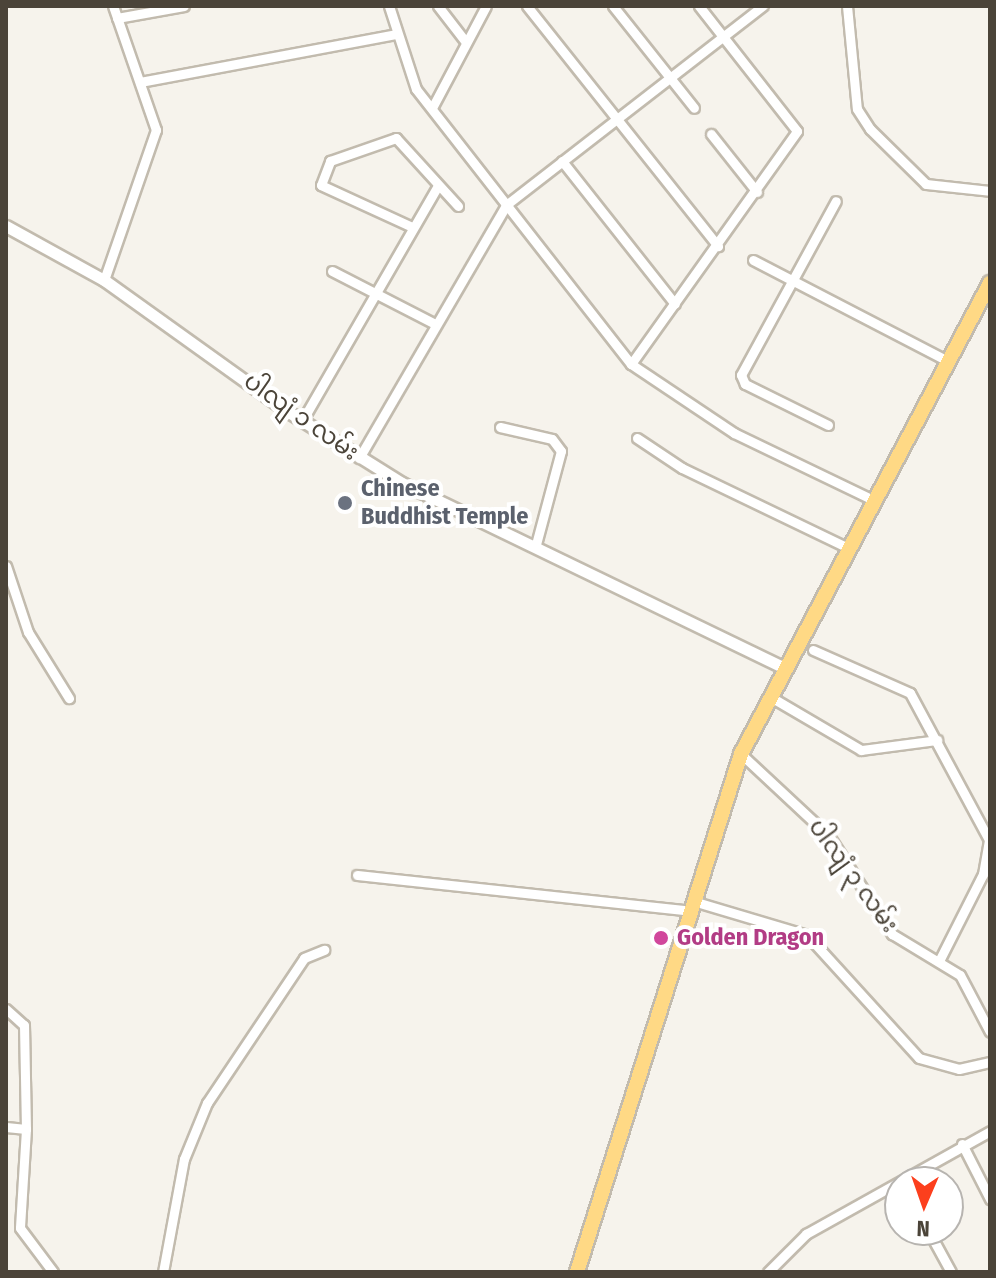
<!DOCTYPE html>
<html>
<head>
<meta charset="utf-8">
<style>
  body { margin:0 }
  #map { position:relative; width:996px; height:1278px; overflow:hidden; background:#f6f3ec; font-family:"Fira Sans Condensed","Noto Sans Myanmar",sans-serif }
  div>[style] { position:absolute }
  .roads { filter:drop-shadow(2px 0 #c2bbae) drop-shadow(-2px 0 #c2bbae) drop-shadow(0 2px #c2bbae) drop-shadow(0 -2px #c2bbae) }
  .minor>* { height:9px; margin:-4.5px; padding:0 4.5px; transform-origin:4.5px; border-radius:4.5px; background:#fff }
  .tertiary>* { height:11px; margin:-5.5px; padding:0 5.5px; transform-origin:5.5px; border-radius:5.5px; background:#fff }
  .trunk>* { height:14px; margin:-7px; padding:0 7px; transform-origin:7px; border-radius:7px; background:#ffd985 }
  .dots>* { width:22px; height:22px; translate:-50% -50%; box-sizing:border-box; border:4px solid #fff; border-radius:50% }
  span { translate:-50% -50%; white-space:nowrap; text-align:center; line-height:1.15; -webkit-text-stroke:8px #fff; paint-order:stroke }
  .street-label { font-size:24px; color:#4b4439 }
  .worship-label { font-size:24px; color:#5b616d; font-weight:700 }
  .left { translate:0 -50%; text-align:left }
  .hotel-label { font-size:24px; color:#b23c85; font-weight:700 }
  .frame { position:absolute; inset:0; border:8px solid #4b4439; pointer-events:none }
  .north { position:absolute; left:884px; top:1166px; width:80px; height:80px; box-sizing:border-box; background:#fff; border:2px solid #b7b4b0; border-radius:50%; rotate:182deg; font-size:22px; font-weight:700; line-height:32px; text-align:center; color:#4b4439 }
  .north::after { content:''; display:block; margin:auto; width:28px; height:36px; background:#fc3f1d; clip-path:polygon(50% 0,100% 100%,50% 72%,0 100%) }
</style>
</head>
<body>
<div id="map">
  <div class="roads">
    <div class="minor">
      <i style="left:389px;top:6px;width:87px;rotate:72deg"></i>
      <i style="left:416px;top:89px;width:349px;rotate:52deg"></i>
      <i style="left:631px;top:364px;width:124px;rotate:33.8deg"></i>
      <i style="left:734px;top:433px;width:154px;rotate:25.7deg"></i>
      <i style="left:438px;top:6px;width:44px;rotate:52.4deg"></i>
      <i style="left:527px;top:6px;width:307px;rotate:51.5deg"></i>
      <i style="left:613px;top:6px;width:130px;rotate:51.5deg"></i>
      <i style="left:847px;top:6px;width:103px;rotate:84.5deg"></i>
      <i style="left:857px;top:109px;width:24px;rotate:57deg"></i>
      <i style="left:870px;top:129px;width:78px;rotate:44.5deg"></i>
      <i style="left:926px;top:184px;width:64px;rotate:6.2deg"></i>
      <i style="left:117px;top:18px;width:68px;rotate:-10.2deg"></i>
      <i style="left:140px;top:82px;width:260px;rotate:-10.6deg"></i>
      <i style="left:432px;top:108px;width:115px;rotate:-62.1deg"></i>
      <i style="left:711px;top:134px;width:74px;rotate:51.6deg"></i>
      <i style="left:562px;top:161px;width:182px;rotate:51.7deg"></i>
      <i style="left:410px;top:226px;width:98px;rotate:-155.3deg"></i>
      <i style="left:321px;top:185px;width:26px;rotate:-69deg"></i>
      <i style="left:330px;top:161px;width:70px;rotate:-19.2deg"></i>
      <i style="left:396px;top:138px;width:92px;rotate:47.6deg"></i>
      <i style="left:753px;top:260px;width:220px;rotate:27.4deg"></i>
      <i style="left:332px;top:271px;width:116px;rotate:27.2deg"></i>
      <i style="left:104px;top:280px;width:159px;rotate:-70.9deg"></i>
      <i style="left:156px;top:130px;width:131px;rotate:-109.1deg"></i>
      <i style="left:631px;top:364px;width:286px;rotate:-54.5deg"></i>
      <i style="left:797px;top:131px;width:159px;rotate:-128.1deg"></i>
      <i style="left:302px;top:421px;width:272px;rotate:-60deg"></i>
      <i style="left:828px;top:425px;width:93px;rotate:-153.7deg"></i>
      <i style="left:745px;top:384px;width:10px;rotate:-114deg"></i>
      <i style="left:741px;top:375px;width:198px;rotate:-61.4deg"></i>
      <i style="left:500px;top:427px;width:53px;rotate:13deg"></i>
      <i style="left:552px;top:439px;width:15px;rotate:53deg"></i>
      <i style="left:561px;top:451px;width:100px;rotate:105deg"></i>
      <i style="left:637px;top:438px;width:54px;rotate:33.7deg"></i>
      <i style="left:682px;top:468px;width:184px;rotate:25.7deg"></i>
      <i style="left:359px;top:458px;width:293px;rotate:-59.8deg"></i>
      <i style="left:506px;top:205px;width:325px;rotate:-37.8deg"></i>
      <i style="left:6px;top:566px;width:70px;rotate:71.6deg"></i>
      <i style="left:28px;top:632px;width:78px;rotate:58.2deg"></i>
      <i style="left:813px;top:650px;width:106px;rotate:23.9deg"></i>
      <i style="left:910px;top:693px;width:167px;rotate:61.7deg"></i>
      <i style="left:989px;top:840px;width:35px;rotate:100deg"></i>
      <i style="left:983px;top:874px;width:97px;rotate:116.8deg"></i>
      <i style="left:769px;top:696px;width:107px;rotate:30.4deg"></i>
      <i style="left:861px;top:750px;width:77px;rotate:-7.5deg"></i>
      <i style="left:741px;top:754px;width:120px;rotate:43deg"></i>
      <i style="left:829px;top:836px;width:117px;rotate:57.3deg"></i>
      <i style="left:892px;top:934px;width:79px;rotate:31.1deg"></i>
      <i style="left:960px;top:975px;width:64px;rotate:62.2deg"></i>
      <i style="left:357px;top:875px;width:331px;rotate:6.1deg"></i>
      <i style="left:693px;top:901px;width:119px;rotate:16.6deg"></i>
      <i style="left:807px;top:935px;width:166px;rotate:47.7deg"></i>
      <i style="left:919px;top:1058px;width:41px;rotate:15.4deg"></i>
      <i style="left:959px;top:1069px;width:32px;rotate:-13deg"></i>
      <i style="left:6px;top:1009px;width:24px;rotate:42deg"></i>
      <i style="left:24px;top:1025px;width:104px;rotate:88.9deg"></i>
      <i style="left:6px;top:1127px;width:20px;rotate:6deg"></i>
      <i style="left:26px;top:1129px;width:99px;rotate:93.5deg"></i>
      <i style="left:20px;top:1228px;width:55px;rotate:53.1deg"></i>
      <i style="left:962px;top:1144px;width:62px;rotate:63deg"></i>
      <i style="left:928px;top:1230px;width:48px;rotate:61.3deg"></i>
      <i style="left:163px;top:1272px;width:115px;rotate:-79.5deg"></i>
      <i style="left:184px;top:1159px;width:61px;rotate:-67.7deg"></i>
      <i style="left:207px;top:1103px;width:174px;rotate:-56.2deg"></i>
      <i style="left:304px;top:958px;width:22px;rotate:-22deg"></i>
      <i style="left:768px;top:1272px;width:54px;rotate:-45deg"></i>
      <i style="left:806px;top:1234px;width:211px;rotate:-29.2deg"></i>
    </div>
    <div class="tertiary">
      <i style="left:6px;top:226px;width:112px;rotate:28.9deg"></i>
      <i style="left:104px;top:280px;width:225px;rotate:35.6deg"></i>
      <i style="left:287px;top:411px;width:136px;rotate:32.1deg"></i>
      <i style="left:402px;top:483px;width:423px;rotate:25.8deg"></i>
    </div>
    <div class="trunk">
      <i style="left:577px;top:1272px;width:543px;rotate:-72.43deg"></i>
      <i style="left:741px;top:754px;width:533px;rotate:-62.14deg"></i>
    </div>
  </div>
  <div class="dots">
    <i style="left:345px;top:503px;background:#6b7280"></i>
    <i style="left:661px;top:938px;background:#d1479c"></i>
  </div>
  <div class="street-label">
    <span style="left:301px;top:417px;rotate:35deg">ပါလျံ ၁ လမ်း</span>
    <span style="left:853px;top:876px;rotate:54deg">ပါလျံ ၃ လမ်း</span>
  </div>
  <div class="worship-label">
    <span class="left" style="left:361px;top:503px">Chinese<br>Buddhist Temple</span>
  </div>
  <div class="hotel-label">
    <span class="left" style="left:677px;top:938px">Golden Dragon</span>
  </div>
  <div class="frame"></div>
  <div class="north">N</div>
</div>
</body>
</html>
